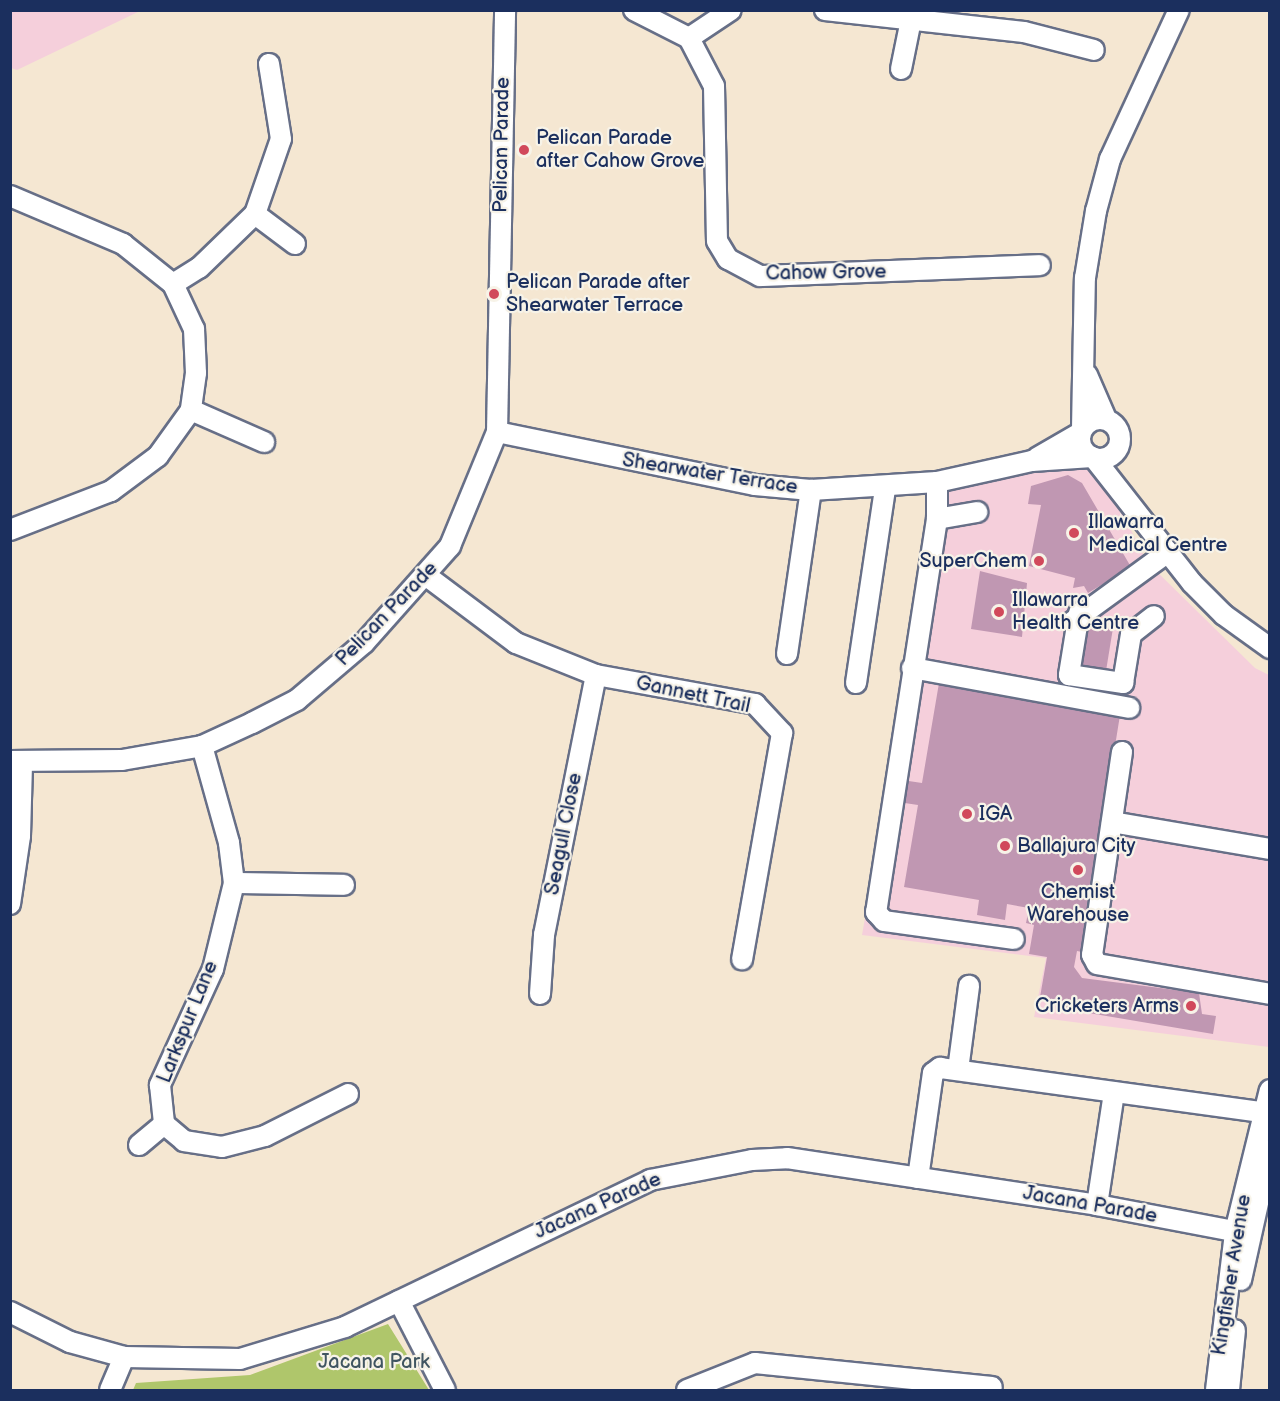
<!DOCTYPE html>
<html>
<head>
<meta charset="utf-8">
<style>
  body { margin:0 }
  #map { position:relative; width:1280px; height:1401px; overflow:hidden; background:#f5e7d2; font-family:"Balsamiq Sans",sans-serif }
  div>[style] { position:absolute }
  .built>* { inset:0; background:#f5cfdb }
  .green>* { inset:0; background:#afc66b }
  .building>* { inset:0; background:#c097b2 }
  .roads { filter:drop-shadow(2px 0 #676f87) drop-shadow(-2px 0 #676f87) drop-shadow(0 2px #676f87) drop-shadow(0 -2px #676f87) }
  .minor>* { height:20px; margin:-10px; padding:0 10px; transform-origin:10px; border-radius:10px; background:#fff }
  .minor>.ring { margin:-10px; padding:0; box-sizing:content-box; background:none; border:20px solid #fff; border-radius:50% }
  .dots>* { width:16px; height:16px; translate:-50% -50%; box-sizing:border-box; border:3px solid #f7f3e8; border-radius:50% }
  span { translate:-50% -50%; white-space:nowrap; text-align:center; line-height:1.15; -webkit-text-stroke:4.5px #f7f3e8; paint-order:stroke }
  .poi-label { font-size:20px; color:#1b2f5e }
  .left { translate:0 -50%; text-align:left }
  .right { translate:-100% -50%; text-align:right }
  .street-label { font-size:20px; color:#1b2f5e }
  .park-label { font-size:20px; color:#405561 }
  .frame { position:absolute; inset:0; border:12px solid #1b2f5e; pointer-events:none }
</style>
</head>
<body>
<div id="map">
  <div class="built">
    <i style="clip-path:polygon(10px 11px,11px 10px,140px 11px,17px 70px,11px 68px)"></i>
    <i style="clip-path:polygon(1074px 462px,1104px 476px,1147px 562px,1255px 668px,1269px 675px,1269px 1047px,1034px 1017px,1046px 958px,862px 935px,940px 493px)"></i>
  </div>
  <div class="green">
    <i style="clip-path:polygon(388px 1324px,429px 1390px,133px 1390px,136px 1383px,250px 1375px)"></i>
  </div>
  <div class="building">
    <i style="clip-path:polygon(1068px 475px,1082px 483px,1131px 567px,1088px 593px,1084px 586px,1073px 588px,1075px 578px,1029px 566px,1041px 505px,1028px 504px,1031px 486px)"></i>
    <i style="clip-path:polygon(980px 571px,1027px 583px,1022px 637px,971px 629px)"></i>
    <i style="clip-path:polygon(1082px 623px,1113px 628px,1105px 677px,1074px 672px)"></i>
    <i style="clip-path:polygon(939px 683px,1120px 715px,1082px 952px,1077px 951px,1074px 967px,1082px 978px,1199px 993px,1202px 1014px,1216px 1016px,1213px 1034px,1059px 1008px,1060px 1001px,1040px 997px,1047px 957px,1029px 954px,1034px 925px,1026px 923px,1029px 908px,1007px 904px,1005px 920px,977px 915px,979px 900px,904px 887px,918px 805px,898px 802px,902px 780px,922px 783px)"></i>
  </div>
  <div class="roads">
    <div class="minor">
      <i style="left:634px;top:10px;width:62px;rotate:27deg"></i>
      <i style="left:689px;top:38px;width:54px;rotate:62.5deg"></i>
      <i style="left:714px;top:86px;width:155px;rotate:88.9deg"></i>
      <i style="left:717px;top:241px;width:21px;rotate:59deg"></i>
      <i style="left:728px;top:259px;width:36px;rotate:28deg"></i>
      <i style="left:760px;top:276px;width:280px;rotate:-2.2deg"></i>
      <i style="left:825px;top:10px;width:200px;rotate:6.3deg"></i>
      <i style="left:1024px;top:32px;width:72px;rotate:14.4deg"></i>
      <i style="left:689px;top:38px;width:50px;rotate:-33.7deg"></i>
      <i style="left:901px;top:69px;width:50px;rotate:-78.5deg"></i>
      <i style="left:10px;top:196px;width:123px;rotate:23deg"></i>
      <i style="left:123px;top:244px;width:64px;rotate:38.7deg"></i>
      <i style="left:173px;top:284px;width:50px;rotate:65deg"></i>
      <i style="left:194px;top:329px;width:44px;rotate:87.4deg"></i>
      <i style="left:196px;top:373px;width:37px;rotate:98deg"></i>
      <i style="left:191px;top:410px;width:57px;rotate:125.7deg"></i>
      <i style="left:158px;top:456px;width:59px;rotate:143.3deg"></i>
      <i style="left:111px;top:491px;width:108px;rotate:158.9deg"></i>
      <i style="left:255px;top:214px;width:50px;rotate:36.9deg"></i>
      <i style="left:173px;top:284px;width:31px;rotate:-32deg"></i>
      <i style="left:199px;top:268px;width:78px;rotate:-44deg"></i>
      <i style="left:255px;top:214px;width:79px;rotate:-70.9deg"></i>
      <i style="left:281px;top:139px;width:76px;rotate:-99.1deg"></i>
      <i style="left:1087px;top:375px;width:48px;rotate:66.6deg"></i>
      <i style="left:191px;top:410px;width:80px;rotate:23.7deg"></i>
      <i class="ring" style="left:1080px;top:419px;width:20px;height:20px"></i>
      <i style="left:1082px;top:429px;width:151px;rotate:-88.9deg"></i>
      <i style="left:1085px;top:278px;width:68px;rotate:-80.7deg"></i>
      <i style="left:1096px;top:211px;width:54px;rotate:-74.9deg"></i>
      <i style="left:1110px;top:159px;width:164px;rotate:-65.2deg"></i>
      <i style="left:497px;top:432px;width:263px;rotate:11.6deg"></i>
      <i style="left:755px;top:485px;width:56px;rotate:5.1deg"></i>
      <i style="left:811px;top:490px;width:126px;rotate:-3.6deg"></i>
      <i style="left:937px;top:482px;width:97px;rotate:-12.5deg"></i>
      <i style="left:1032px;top:461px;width:60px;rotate:-3.8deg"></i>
      <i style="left:1037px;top:458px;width:50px;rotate:-30.2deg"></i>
      <i style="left:1094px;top:458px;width:159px;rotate:51.9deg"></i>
      <i style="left:1192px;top:583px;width:45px;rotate:45deg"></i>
      <i style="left:1224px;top:615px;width:57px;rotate:35.7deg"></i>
      <i style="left:937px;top:482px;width:37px;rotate:90deg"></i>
      <i style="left:937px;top:519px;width:398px;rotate:98.8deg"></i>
      <i style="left:876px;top:912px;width:12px;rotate:48deg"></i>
      <i style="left:884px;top:921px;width:131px;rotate:7.9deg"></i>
      <i style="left:937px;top:519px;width:41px;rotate:-9.9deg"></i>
      <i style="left:428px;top:577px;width:110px;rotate:36.9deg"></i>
      <i style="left:516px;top:643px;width:86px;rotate:21.8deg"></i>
      <i style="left:596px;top:675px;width:162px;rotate:10.3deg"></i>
      <i style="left:755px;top:704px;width:40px;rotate:47deg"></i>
      <i style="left:782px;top:733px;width:230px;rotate:100deg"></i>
      <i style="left:1079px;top:613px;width:63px;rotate:99.2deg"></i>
      <i style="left:1069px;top:675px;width:55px;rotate:8.4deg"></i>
      <i style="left:1123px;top:683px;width:50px;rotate:-80.7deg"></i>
      <i style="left:1131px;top:634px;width:29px;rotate:-38deg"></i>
      <i style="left:1072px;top:622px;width:119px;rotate:-36.1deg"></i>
      <i style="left:787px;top:654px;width:166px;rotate:-81.7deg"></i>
      <i style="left:912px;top:668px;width:221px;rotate:10.4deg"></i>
      <i style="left:856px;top:683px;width:197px;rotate:-81.5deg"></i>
      <i style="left:202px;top:746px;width:101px;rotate:74.4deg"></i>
      <i style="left:229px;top:843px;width:40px;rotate:82.9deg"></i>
      <i style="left:234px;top:883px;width:89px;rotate:103.7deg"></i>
      <i style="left:213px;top:969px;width:128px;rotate:114.6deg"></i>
      <i style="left:160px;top:1085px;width:39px;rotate:84deg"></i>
      <i style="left:164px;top:1124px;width:26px;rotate:40deg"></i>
      <i style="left:184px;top:1141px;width:38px;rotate:9deg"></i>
      <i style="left:222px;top:1147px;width:44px;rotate:-14.3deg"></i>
      <i style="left:265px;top:1136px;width:93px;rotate:-26.8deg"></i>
      <i style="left:1122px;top:752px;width:205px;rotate:98.4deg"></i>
      <i style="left:1092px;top:955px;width:10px;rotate:61deg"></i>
      <i style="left:1097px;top:964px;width:176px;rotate:9.8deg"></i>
      <i style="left:10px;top:761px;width:112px;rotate:-0.5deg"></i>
      <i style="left:122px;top:760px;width:81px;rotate:-9.9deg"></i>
      <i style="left:202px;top:746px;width:55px;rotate:-24.7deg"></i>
      <i style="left:252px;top:723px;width:51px;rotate:-27.1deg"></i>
      <i style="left:297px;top:700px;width:88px;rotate:-40.4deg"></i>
      <i style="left:364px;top:643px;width:130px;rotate:-48.4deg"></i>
      <i style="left:450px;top:546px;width:123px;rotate:-67.6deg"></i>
      <i style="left:497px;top:432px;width:422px;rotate:-88.9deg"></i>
      <i style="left:1112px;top:822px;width:160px;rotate:9.7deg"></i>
      <i style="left:234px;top:883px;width:110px;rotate:1deg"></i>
      <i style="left:10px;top:904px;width:69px;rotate:-81.6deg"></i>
      <i style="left:20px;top:836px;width:73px;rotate:-88.4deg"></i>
      <i style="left:540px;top:994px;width:59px;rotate:-86.1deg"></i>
      <i style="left:544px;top:935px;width:265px;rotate:-78.7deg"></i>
      <i style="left:958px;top:1070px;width:85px;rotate:-82.5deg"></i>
      <i style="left:139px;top:1145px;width:33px;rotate:-40deg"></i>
      <i style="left:918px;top:1178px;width:106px;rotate:-81.9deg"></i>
      <i style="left:933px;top:1073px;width:9px;rotate:-36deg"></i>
      <i style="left:940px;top:1068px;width:333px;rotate:7.8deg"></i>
      <i style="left:1097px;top:1205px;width:114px;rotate:-81.4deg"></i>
      <i style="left:1241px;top:1280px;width:134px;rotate:-77.5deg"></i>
      <i style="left:399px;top:1301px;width:100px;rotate:62.7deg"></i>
      <i style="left:10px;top:1312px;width:67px;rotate:26.6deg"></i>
      <i style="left:70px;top:1342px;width:56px;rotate:15.5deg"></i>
      <i style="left:124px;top:1357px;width:116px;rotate:1deg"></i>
      <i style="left:240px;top:1359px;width:110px;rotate:-16.9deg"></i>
      <i style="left:345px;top:1327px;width:339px;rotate:-25.7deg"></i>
      <i style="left:650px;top:1180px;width:104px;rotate:-11.1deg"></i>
      <i style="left:752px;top:1160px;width:35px;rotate:-3deg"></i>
      <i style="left:787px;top:1158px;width:314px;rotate:8.6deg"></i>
      <i style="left:1097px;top:1205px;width:155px;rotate:10.8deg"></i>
      <i style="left:110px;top:1390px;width:36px;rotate:-67deg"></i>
      <i style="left:687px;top:1390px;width:73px;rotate:-21.7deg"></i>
      <i style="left:755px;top:1363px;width:238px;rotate:5.8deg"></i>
      <i style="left:1216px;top:1390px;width:159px;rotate:-83.1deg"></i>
      <i style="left:1235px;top:1232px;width:146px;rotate:-76.2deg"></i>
      <i style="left:1229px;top:1390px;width:60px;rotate:-84.3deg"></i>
    </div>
  </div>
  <div class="dots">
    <i style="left:524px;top:150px;background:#d1495b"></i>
    <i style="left:494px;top:294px;background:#d1495b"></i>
    <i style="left:1074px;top:533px;background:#d1495b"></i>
    <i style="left:1039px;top:561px;background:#d1495b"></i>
    <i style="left:999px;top:612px;background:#d1495b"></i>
    <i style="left:967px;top:814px;background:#d1495b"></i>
    <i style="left:1005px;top:846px;background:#d1495b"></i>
    <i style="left:1078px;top:870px;background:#d1495b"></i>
    <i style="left:1191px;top:1006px;background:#d1495b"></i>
  </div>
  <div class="poi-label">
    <span class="left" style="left:536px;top:150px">Pelican Parade<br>after Cahow Grove</span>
    <span class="left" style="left:506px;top:294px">Pelican Parade after<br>Shearwater Terrace</span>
    <span class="left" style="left:1088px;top:534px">Illawarra<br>Medical Centre</span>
    <span class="right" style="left:1027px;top:561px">SuperChem</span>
    <span class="left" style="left:1012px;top:612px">Illawarra<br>Health Centre</span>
    <span class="left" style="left:979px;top:814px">IGA</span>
    <span class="left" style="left:1017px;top:846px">Ballajura City</span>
    <span style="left:1078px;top:904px">Chemist<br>Warehouse</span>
    <span class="right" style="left:1179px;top:1006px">Cricketers Arms</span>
  </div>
  <div class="street-label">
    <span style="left:502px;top:145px;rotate:-89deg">Pelican Parade</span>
    <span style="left:826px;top:273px;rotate:-1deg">Cahow Grove</span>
    <span style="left:710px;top:474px;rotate:9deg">Shearwater Terrace</span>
    <span style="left:387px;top:614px;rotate:-46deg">Pelican Parade</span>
    <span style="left:693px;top:695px;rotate:12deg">Gannett Trail</span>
    <span style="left:564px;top:834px;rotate:-79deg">Seagull Close</span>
    <span style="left:188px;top:1022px;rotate:-68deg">Larkspur Lane</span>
    <span style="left:1090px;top:1205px;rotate:10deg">Jacana Parade</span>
    <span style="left:598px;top:1206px;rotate:-24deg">Jacana Parade</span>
    <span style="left:1232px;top:1275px;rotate:-81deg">Kingfisher Avenue</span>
  </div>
  <div class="park-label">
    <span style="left:374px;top:1362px">Jacana Park</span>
  </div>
  <div class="frame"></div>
</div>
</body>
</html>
